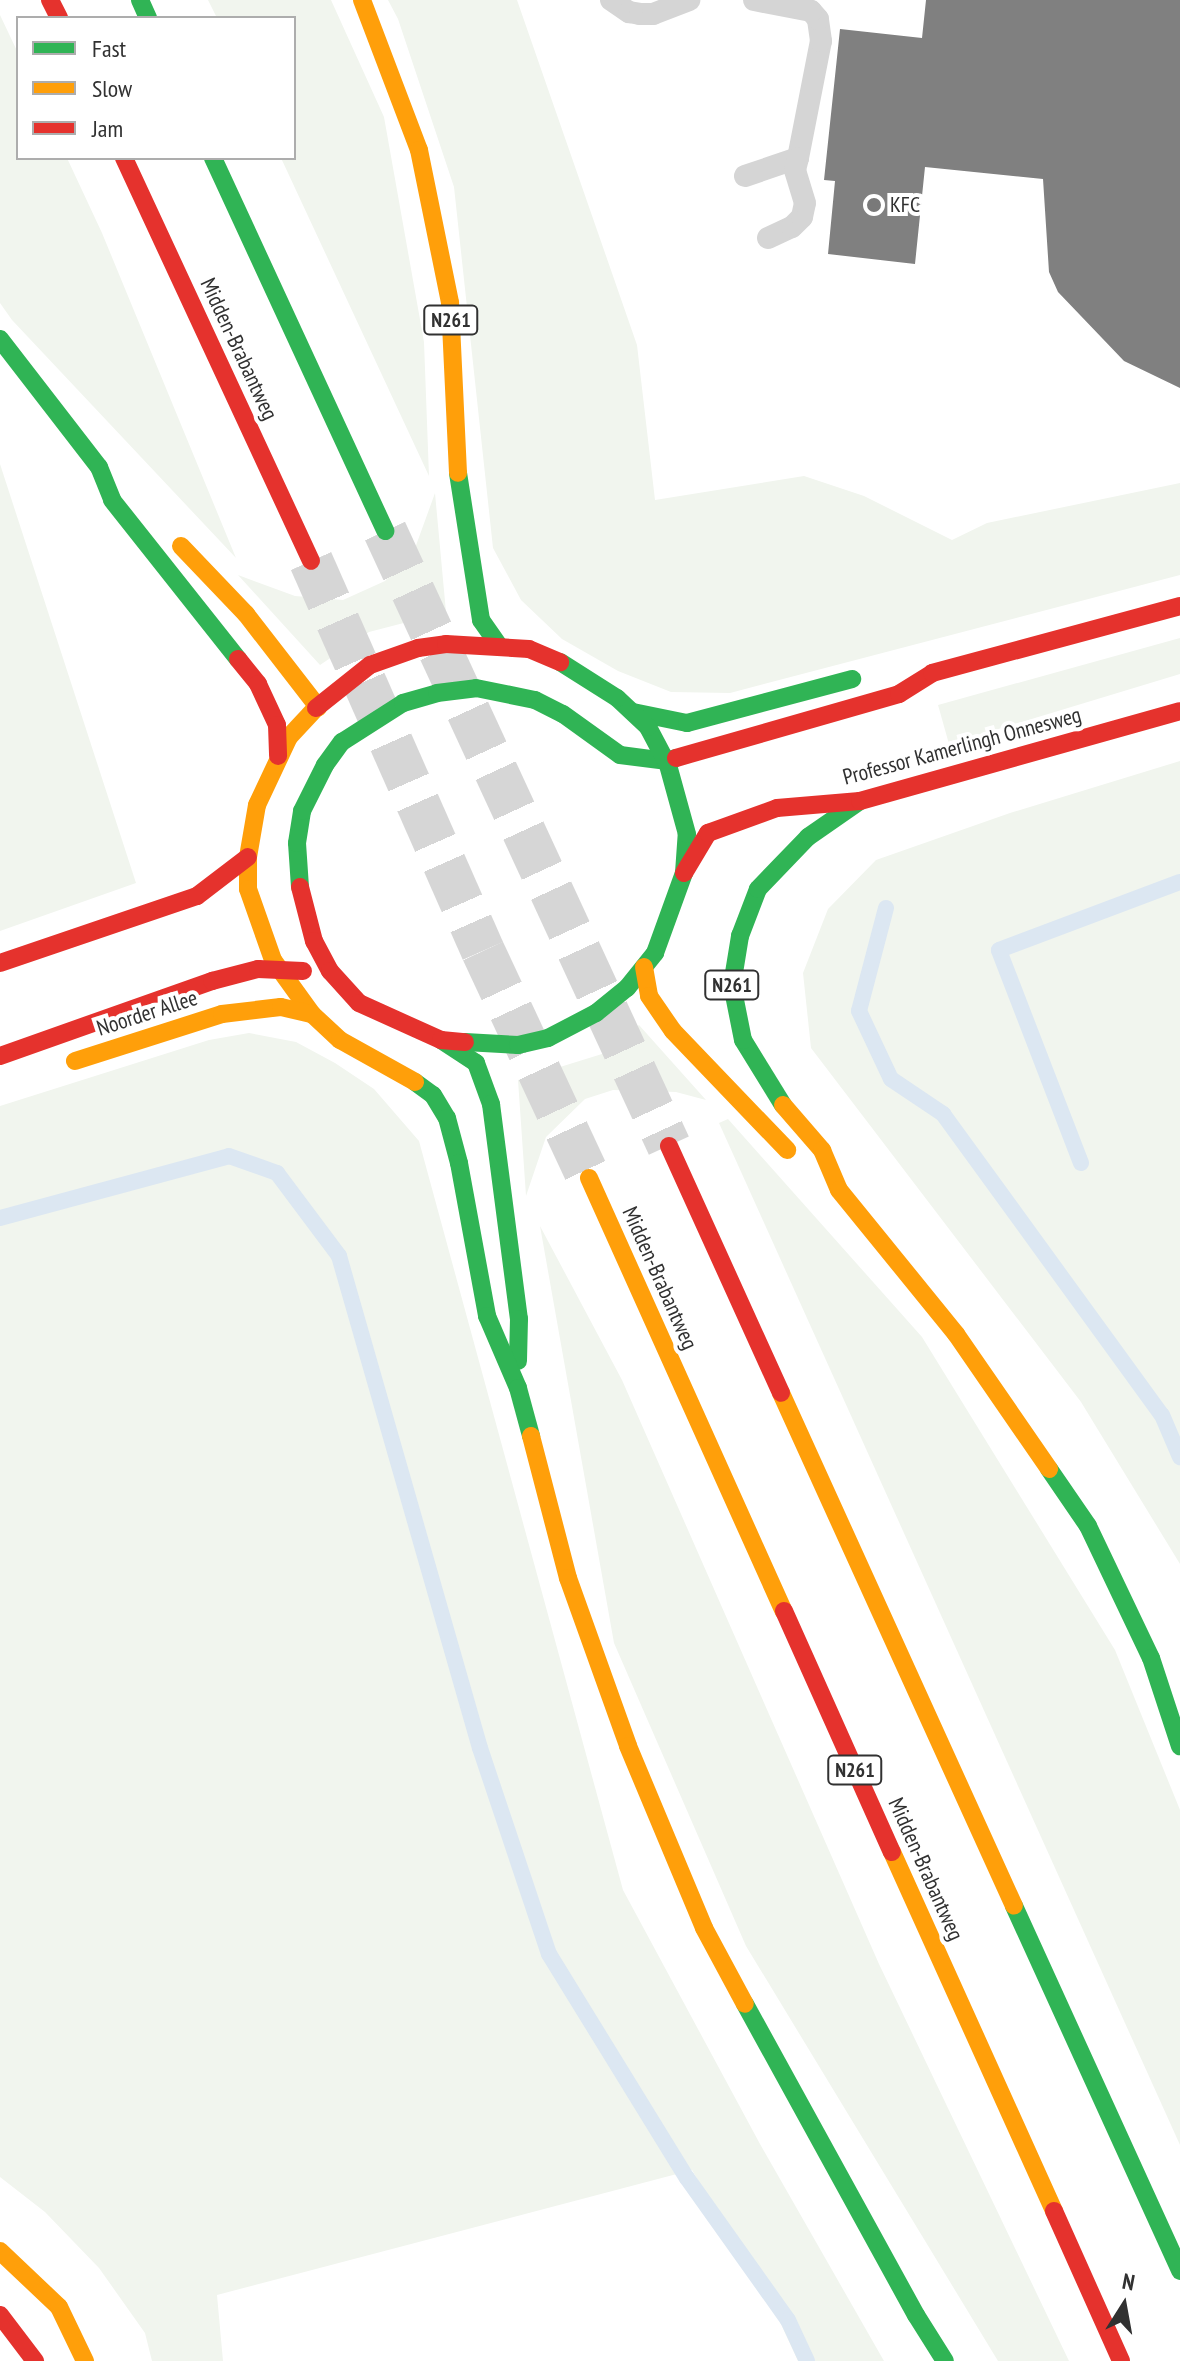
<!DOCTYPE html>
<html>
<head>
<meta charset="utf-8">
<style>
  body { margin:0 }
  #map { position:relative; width:1180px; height:2361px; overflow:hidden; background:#fff; font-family:"PT Sans Narrow",sans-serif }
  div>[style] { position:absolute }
  .green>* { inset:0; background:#f1f5ee }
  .stream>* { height:16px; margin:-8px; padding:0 8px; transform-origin:8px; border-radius:8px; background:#dce7f2 }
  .building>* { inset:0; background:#808080 }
  .highway-tunnel>* { height:44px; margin-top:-22px; transform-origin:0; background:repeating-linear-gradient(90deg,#d6d6d6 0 44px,transparent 0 66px) }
  .lane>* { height:22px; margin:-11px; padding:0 11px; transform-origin:11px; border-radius:11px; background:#d5d5d5 }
  .fast>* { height:18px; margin:-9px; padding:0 9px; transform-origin:9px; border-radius:9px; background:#30b455 }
  .slow>* { height:18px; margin:-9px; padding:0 9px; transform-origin:9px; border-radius:9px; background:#ff9f0a }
  .jam>* { height:18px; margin:-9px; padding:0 9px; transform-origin:9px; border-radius:9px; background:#e5322d }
  .dots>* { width:22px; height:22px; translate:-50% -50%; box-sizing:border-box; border:4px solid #fff; border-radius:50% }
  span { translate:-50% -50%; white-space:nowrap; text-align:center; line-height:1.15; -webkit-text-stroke:8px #fff; paint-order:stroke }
  .shield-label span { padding:2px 6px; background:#fff; border:2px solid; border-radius:6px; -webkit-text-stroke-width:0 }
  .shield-label { font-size:20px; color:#313131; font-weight:700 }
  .poi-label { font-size:22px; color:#313131 }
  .left { translate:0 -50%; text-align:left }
  .street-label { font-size:22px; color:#313131 }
  .legend { position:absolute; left:16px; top:16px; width:280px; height:144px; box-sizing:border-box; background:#fff; border:2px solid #adadad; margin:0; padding:10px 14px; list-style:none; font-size:24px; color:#313131 }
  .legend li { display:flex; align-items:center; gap:16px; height:40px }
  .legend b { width:40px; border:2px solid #adadad }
  .north { position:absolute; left:1084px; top:2265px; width:80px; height:80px; -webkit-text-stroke:6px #fff; paint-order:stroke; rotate:11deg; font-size:22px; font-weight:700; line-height:32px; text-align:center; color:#313131 }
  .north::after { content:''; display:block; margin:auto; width:28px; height:36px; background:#313131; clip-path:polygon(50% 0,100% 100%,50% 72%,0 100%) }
</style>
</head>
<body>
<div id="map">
  <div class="green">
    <i style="clip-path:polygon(208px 0,331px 0,384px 117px,424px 342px,429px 476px,281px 158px,294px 158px,294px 18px,217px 18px)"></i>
    <i style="clip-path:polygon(388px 0,517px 0,637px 345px,655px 500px,804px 476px,864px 496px,952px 540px,987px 523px,1180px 483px,1180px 575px,730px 693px,671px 692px,618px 671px,562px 639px,521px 600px,493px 548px,454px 187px,398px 19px)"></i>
    <i style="clip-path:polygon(0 15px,18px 53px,18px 158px,67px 158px,102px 233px,236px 558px,12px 320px,0 303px)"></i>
    <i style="clip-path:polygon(0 464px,136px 883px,0 931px)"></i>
    <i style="clip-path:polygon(435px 493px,446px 612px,369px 632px,320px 665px,238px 575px,295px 596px,343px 600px,385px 581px,414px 551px)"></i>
    <i style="clip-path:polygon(1180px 638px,1180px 674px,949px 744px,938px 705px)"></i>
    <i style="clip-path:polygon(1180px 761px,1180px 1564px,1081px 1402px,811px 1048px,803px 973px,828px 909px,876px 860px,1010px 813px)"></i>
    <i style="clip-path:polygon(639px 1025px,706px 1100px,676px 1092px,613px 1090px,585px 1099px,546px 1137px,526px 1196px,518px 1080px,602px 1054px)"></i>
    <i style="clip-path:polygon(249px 1033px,296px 1042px,335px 1063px,374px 1089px,419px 1141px,623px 1890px,760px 2144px,884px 2361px,798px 2361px,780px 2322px,692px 2170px,217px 2295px,223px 2361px,152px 2361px,145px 2333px,99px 2268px,45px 2212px,0 2177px,0 1106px,209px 1040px)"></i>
    <i style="clip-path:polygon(728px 1119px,922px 1337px,1115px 1650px,1180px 1810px,1180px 2145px,719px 1123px)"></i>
    <i style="clip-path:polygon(540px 1226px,622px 1380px,879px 1964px,1069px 2361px,998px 2361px,746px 1946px,614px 1643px)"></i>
  </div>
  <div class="stream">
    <i style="left:886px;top:908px;width:106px;rotate:104.7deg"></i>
    <i style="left:859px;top:1011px;width:75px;rotate:64.8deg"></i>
    <i style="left:891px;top:1079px;width:63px;rotate:33.9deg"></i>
    <i style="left:943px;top:1114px;width:372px;rotate:54deg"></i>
    <i style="left:1162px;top:1415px;width:46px;rotate:66.8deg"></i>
    <i style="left:1081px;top:1163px;width:228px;rotate:-111.1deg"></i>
    <i style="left:999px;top:950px;width:193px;rotate:-20.6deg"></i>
    <i style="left:0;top:1218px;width:237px;rotate:-15.1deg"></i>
    <i style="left:229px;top:1156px;width:51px;rotate:19.5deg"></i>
    <i style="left:277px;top:1173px;width:104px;rotate:53.2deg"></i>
    <i style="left:339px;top:1256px;width:512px;rotate:74.01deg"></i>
    <i style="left:480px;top:1748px;width:217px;rotate:71.5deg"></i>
    <i style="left:549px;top:1954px;width:263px;rotate:58.4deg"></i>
    <i style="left:687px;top:2178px;width:174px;rotate:54.6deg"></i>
    <i style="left:788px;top:2320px;width:45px;rotate:65.1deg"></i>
  </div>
  <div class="building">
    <i style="clip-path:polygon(926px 0,1180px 0,1180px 388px,1124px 361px,1058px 292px,1049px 272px,1043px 179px,925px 167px,915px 264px,828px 254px,835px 181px,824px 180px,840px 29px,922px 38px)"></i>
  </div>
  <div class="highway-tunnel">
    <i style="left:385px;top:531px;width:677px;rotate:65.21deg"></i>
    <i style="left:311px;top:561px;width:426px;rotate:66.2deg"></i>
    <i style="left:483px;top:951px;width:251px;rotate:65deg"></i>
  </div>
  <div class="lane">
    <i style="left:611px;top:0;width:22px;rotate:34deg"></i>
    <i style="left:629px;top:12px;width:11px;rotate:10deg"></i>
    <i style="left:640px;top:14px;width:13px"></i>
    <i style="left:653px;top:14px;width:39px;rotate:-21deg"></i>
    <i style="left:745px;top:176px;width:56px;rotate:-18.8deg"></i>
    <i style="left:798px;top:158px;width:119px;rotate:-78.9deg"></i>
    <i style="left:821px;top:41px;width:22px;rotate:-98deg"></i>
    <i style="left:818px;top:19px;width:11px;rotate:-131deg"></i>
    <i style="left:811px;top:11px;width:58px;rotate:-169.1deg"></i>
    <i style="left:768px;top:238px;width:26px;rotate:-25deg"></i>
    <i style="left:792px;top:227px;width:14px;rotate:-45deg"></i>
    <i style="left:802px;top:217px;width:14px;rotate:-78deg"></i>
    <i style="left:805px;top:203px;width:34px;rotate:-107deg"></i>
    <i style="left:795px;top:170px;width:12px;rotate:-76deg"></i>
  </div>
  <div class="fast">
    <i style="left:140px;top:0;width:20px;rotate:66deg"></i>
    <i style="left:213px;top:158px;width:411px;rotate:65.2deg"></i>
    <i style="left:0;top:339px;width:162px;rotate:52.3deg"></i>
    <i style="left:99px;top:467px;width:35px;rotate:68deg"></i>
    <i style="left:112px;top:500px;width:203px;rotate:51.6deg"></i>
    <i style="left:458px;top:473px;width:149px;rotate:81.1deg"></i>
    <i style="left:481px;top:620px;width:32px;rotate:55deg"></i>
    <i style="left:633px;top:712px;width:55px;rotate:11.5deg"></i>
    <i style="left:687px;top:723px;width:171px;rotate:-14.9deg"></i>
    <i style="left:300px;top:887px;width:44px;rotate:-93.9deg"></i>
    <i style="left:297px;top:843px;width:32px;rotate:-81deg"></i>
    <i style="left:302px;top:811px;width:51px;rotate:-63.4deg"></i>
    <i style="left:325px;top:765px;width:29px;rotate:-54deg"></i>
    <i style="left:342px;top:742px;width:72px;rotate:-32.6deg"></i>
    <i style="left:403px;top:703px;width:35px;rotate:-16deg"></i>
    <i style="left:437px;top:693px;width:39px;rotate:-7deg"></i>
    <i style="left:476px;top:688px;width:60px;rotate:11.5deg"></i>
    <i style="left:535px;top:700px;width:31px;rotate:27deg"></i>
    <i style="left:563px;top:714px;width:70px;rotate:35.7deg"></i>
    <i style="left:620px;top:755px;width:46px;rotate:7.4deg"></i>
    <i style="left:666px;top:761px;width:10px;rotate:-17deg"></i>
    <i style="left:441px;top:1040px;width:42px;rotate:33.3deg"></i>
    <i style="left:476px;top:1063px;width:44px;rotate:69.9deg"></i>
    <i style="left:491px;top:1104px;width:217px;rotate:82.6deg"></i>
    <i style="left:519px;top:1319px;width:42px;rotate:91.4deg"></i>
    <i style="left:465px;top:1042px;width:53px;rotate:3.2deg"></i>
    <i style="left:518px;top:1045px;width:31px;rotate:-13deg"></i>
    <i style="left:548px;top:1038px;width:54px;rotate:-27.5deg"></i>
    <i style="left:596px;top:1013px;width:40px;rotate:-39deg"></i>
    <i style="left:627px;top:988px;width:45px;rotate:-51.3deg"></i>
    <i style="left:655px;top:953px;width:85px;rotate:-70.1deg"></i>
    <i style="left:684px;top:873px;width:39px;rotate:-86deg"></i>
    <i style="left:687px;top:834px;width:72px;rotate:-105.4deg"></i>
    <i style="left:668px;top:765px;width:43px;rotate:-117.8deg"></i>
    <i style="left:648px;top:727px;width:42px;rotate:-136.9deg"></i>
    <i style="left:617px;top:698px;width:67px;rotate:-147.7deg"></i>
    <i style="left:415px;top:1082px;width:22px;rotate:36deg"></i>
    <i style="left:433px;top:1095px;width:27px;rotate:59deg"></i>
    <i style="left:447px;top:1118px;width:47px;rotate:75.1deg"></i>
    <i style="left:459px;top:1163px;width:156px;rotate:79.6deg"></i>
    <i style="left:487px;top:1316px;width:78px;rotate:66.7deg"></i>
    <i style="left:518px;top:1388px;width:50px;rotate:74.8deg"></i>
    <i style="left:783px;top:1105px;width:76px;rotate:-121.6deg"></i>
    <i style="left:743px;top:1040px;width:56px;rotate:-101.3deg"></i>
    <i style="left:732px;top:985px;width:50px;rotate:-80.7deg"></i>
    <i style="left:740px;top:936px;width:50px;rotate:-69deg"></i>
    <i style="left:758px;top:889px;width:72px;rotate:-46.1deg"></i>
    <i style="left:808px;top:837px;width:63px;rotate:-34.7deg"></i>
    <i style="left:1049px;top:1469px;width:69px;rotate:55.6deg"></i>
    <i style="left:1088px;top:1526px;width:146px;rotate:64.5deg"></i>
    <i style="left:1151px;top:1658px;width:93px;rotate:71.8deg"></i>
    <i style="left:1014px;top:1906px;width:401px;rotate:65.5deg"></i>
    <i style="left:745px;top:2004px;width:355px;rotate:61.2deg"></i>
    <i style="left:916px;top:2315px;width:54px;rotate:57.8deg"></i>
  </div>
  <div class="slow">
    <i style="left:362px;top:0;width:160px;rotate:69.2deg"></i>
    <i style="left:419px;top:150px;width:156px;rotate:78.5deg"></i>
    <i style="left:450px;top:303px;width:170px;rotate:87.3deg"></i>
    <i style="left:181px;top:546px;width:94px;rotate:46.3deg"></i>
    <i style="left:246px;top:614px;width:118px;rotate:52.3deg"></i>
    <i style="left:316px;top:708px;width:40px;rotate:133deg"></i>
    <i style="left:289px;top:737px;width:75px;rotate:115.2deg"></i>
    <i style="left:257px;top:805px;width:53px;rotate:99.8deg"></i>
    <i style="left:248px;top:857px;width:32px;rotate:90deg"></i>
    <i style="left:248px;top:889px;width:75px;rotate:70.6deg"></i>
    <i style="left:273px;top:960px;width:67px;rotate:54.2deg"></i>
    <i style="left:312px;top:1014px;width:38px;rotate:43deg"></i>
    <i style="left:340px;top:1040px;width:86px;rotate:29.2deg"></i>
    <i style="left:644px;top:967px;width:29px;rotate:80deg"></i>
    <i style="left:649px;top:996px;width:42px;rotate:55.6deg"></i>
    <i style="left:673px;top:1031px;width:165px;rotate:46.2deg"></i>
    <i style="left:75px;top:1061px;width:154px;rotate:-17.7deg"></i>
    <i style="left:222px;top:1014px;width:59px;rotate:-6.8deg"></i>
    <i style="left:281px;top:1007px;width:32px;rotate:13deg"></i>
    <i style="left:783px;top:1105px;width:60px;rotate:49.1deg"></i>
    <i style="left:822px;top:1150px;width:43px;rotate:67deg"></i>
    <i style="left:839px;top:1190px;width:186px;rotate:50.9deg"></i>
    <i style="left:956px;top:1334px;width:164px;rotate:55.4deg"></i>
    <i style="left:589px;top:1178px;width:475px;rotate:65.8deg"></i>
    <i style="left:781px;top:1393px;width:563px;rotate:65.57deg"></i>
    <i style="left:531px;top:1436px;width:147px;rotate:75.4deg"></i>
    <i style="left:568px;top:1578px;width:178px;rotate:70.3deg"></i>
    <i style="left:628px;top:1746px;width:197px;rotate:67.3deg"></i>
    <i style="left:704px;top:1928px;width:86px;rotate:61.7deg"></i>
    <i style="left:892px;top:1852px;width:394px;rotate:65.7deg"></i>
    <i style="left:0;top:2251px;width:81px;rotate:43.5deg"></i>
    <i style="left:59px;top:2307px;width:60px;rotate:64.3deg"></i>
  </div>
  <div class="jam">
    <i style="left:50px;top:0;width:20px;rotate:63deg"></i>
    <i style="left:124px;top:158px;width:444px;rotate:65.1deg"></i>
    <i style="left:238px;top:659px;width:32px;rotate:51deg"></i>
    <i style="left:258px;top:684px;width:45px;rotate:65.1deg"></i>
    <i style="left:277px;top:725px;width:31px;rotate:88deg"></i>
    <i style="left:316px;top:708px;width:69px;rotate:-38.5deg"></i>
    <i style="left:370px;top:665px;width:51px;rotate:-19.5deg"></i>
    <i style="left:418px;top:648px;width:28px;rotate:-8deg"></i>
    <i style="left:446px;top:644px;width:83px;rotate:3.4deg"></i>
    <i style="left:529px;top:649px;width:34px;rotate:23deg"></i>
    <i style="left:676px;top:758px;width:232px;rotate:-16deg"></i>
    <i style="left:899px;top:694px;width:39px;rotate:-32deg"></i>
    <i style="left:932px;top:673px;width:257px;rotate:-15.1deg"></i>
    <i style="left:684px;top:873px;width:47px;rotate:-59deg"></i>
    <i style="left:708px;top:833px;width:73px;rotate:-19.9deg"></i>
    <i style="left:777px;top:808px;width:83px;rotate:-4.8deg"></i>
    <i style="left:860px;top:801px;width:332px;rotate:-15.7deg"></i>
    <i style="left:300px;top:887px;width:56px;rotate:75.5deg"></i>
    <i style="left:314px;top:941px;width:34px;rotate:62deg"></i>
    <i style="left:330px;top:971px;width:43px;rotate:47.8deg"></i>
    <i style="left:359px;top:1003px;width:90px;rotate:24.3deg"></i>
    <i style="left:441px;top:1040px;width:24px;rotate:5deg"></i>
    <i style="left:0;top:963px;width:208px;rotate:-18.8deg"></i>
    <i style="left:197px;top:896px;width:64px;rotate:-37.4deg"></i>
    <i style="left:0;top:1056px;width:225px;rotate:-19.5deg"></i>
    <i style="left:212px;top:981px;width:48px;rotate:-14.6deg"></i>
    <i style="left:258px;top:969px;width:45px;rotate:2.5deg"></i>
    <i style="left:669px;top:1146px;width:271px;rotate:65.6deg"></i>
    <i style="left:784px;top:1611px;width:264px;rotate:65.9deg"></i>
    <i style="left:1054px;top:2211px;width:164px;rotate:65.9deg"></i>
    <i style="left:0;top:2315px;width:58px;rotate:52.7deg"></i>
  </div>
  <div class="dots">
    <i style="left:874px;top:205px;background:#797979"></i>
  </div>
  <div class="shield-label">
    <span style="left:451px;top:320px">N261</span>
    <span style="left:732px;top:985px">N261</span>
    <span style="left:855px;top:1770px">N261</span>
  </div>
  <div class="poi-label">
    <span class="left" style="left:890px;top:205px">KFC</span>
  </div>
  <div class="street-label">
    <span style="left:239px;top:349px;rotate:65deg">Midden-Brabantweg</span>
    <span style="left:962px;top:746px;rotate:-15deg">Professor Kamerlingh Onnesweg</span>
    <span style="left:147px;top:1013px;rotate:-18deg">Noorder Allee</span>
    <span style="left:660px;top:1278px;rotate:66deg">Midden-Brabantweg</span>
    <span style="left:926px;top:1869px;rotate:66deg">Midden-Brabantweg</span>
  </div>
  <ul class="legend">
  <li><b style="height:10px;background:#30b455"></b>Fast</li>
  <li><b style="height:10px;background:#ff9f0a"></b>Slow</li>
  <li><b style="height:10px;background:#e5322d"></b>Jam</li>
  </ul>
  <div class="north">N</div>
</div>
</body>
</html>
